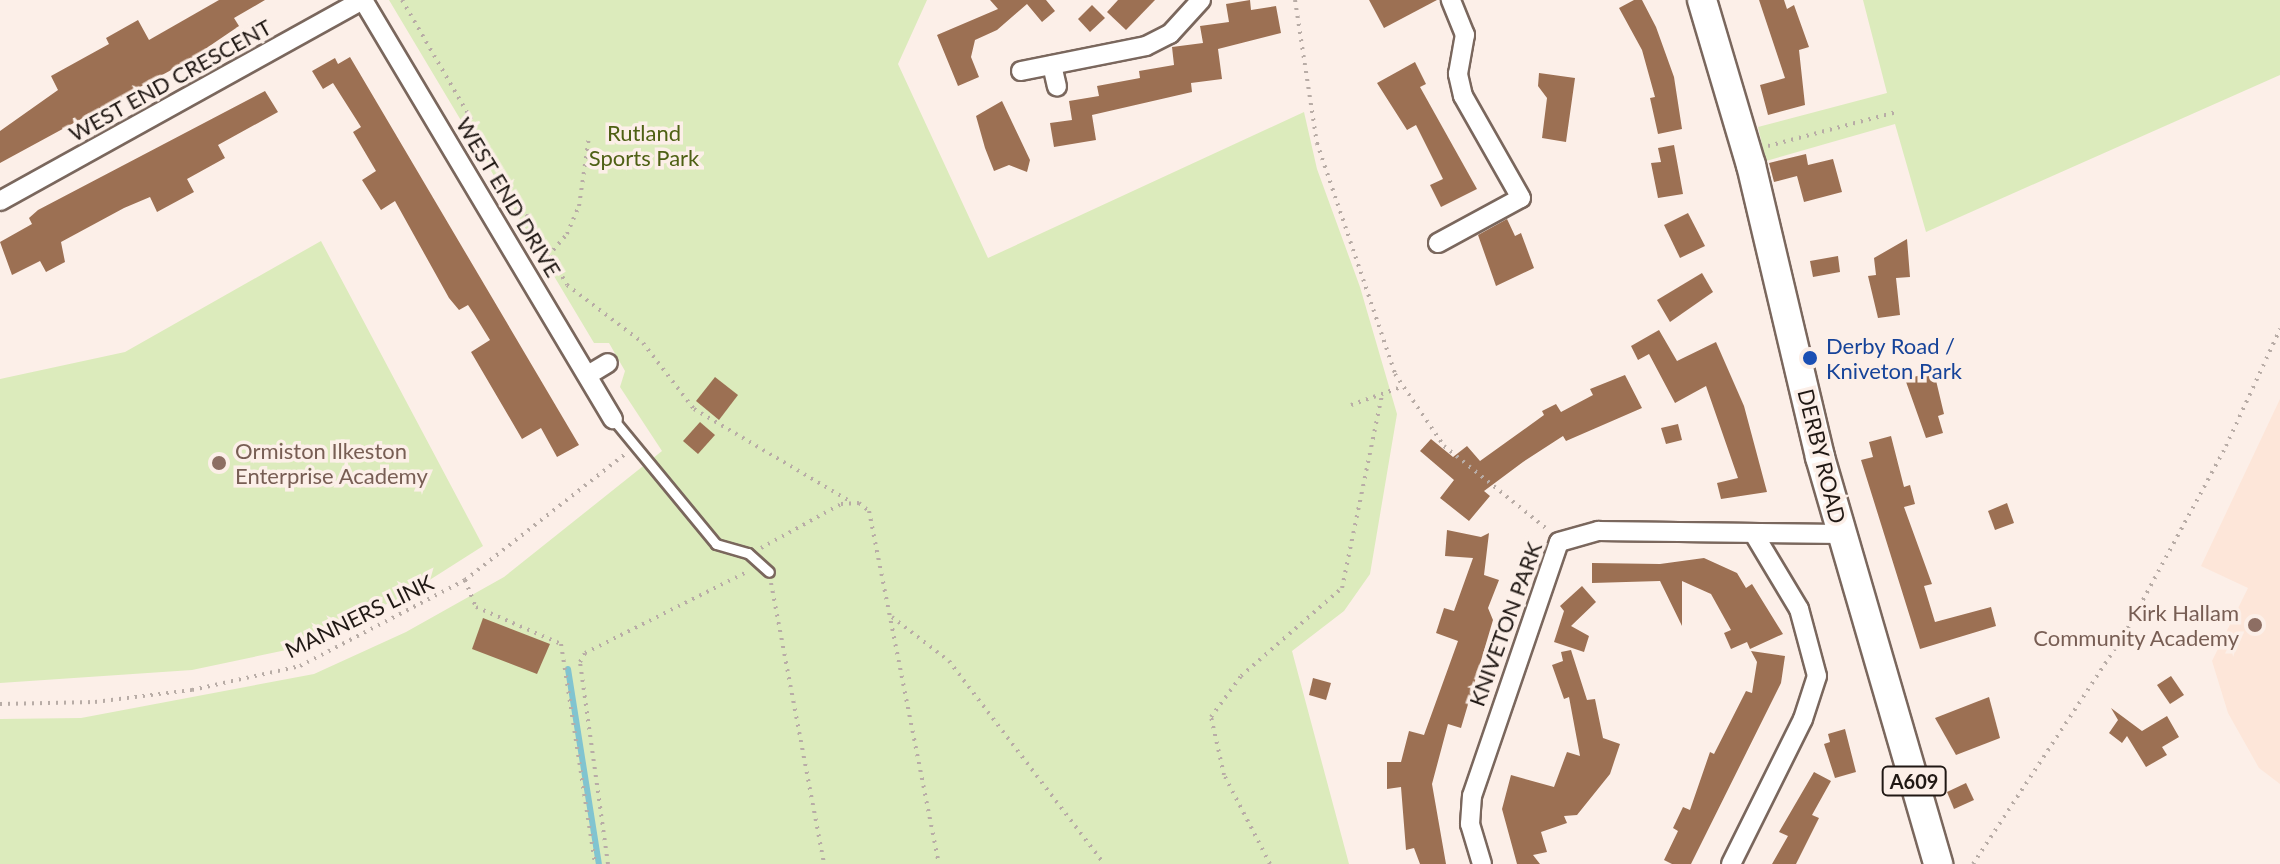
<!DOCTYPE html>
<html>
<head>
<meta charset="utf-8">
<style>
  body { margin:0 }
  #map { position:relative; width:2280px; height:864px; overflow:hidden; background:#fcefe8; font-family:Lato,sans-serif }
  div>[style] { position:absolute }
  .built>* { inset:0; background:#fde6d9 }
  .green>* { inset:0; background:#dcebbc }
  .stream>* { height:6px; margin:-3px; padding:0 3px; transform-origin:3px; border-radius:3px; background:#81c4d0 }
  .building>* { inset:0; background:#9c7053 }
  .path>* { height:4px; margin-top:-2px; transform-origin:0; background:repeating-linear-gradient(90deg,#b8aca6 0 2px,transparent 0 8px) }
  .roads { filter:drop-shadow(2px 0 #7a675d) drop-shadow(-2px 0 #7a675d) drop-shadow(0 2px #7a675d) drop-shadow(0 -2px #7a675d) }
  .service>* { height:9px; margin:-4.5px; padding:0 4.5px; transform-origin:4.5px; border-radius:4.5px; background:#fff }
  .minor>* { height:18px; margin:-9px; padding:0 9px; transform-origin:9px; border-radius:9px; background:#fff }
  .primary>* { height:28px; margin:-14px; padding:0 14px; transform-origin:14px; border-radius:14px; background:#fff }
  .dots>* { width:22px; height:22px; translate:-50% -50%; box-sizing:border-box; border:4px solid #fcefe8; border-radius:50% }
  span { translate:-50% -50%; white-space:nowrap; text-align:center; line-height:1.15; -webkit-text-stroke:7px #fcefe8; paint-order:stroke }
  .shield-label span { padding:2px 6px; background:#fcefe8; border:2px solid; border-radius:6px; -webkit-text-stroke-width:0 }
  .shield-label { font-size:20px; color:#201814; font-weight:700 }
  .street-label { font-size:22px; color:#201814 }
  .park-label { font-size:22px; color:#4e6014 }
  .transit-label { font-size:22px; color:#164399 }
  .left { translate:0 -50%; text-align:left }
  .education-label { font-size:22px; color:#785e54 }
  .right { translate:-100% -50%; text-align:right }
</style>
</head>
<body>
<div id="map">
  <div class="built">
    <i style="clip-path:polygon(2280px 399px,2280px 784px,2259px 768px,2228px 713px,2212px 661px,2248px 588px,2201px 566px)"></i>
  </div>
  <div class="green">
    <i style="clip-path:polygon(389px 0,927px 0,898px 64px,988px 258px,1304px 112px,1317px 169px,1360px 287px,1397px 414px,1370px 574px,1344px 611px,1292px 651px,1349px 864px,0 864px,0 719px,81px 718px,314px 674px,406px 632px,504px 577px,662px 451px,620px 387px,625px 371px,609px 343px,594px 343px)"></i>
    <i style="clip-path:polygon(1863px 0,2280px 0,2280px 75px,1926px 232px,1895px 124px,1766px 161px,1758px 127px,1887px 93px)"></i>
    <i style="clip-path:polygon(321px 241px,483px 546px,406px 595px,291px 649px,192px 670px,0 683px,0 379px,125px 352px)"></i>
  </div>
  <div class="stream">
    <i style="left:568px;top:669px;width:197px;rotate:81deg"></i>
  </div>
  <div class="building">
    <i style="clip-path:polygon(219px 0,265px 0,234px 18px,239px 26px,186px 62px,0 163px,0 131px,58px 90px,51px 76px,109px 44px,106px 38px,138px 20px,149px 40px)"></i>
    <i style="clip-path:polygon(990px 0,1046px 0,1055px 11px,1042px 22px,1027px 4px,997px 30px,975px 40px,971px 57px,979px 77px,958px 86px,937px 35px,998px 9px)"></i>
    <i style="clip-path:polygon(1118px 0,1155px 0,1126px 30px,1107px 12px)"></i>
    <i style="clip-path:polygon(1250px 0,1251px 10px,1276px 6px,1281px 33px,1218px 49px,1222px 79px,1191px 83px,1192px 92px,1092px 115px,1096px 140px,1054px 147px,1050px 123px,1072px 120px,1069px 101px,1099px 96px,1097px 86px,1140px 78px,1139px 71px,1174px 65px,1172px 47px,1203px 43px,1200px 26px,1229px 22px,1226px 4px)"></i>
    <i style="clip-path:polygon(1369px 0,1437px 0,1384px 28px)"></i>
    <i style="clip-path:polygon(1634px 0,1642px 0,1656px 27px,1674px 77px,1682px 129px,1658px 134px,1650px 98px,1655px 97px,1642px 50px,1619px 8px)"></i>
    <i style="clip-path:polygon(1759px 0,1784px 0,1787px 9px,1794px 5px,1809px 47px,1799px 50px,1805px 105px,1768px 115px,1760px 85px,1785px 78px)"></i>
    <i style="clip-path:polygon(1092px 5px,1105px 18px,1090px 32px,1078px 19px)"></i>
    <i style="clip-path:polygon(350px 57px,579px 445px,557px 457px,541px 428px,522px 439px,471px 352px,490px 340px,474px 314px,468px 305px,459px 310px,449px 298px,395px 201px,381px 210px,362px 180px,376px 171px,353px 132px,361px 127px,333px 83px,323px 89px,312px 71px,335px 58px,338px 64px)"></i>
    <i style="clip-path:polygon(1415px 62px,1426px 84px,1420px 87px,1477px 189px,1441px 207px,1430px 185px,1443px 179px,1416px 125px,1407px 130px,1377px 83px)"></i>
    <i style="clip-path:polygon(1539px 73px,1575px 78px,1566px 142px,1542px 138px,1547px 98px,1538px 86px)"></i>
    <i style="clip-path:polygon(265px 91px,278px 112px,218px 145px,225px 158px,187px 179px,194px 192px,157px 212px,150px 197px,124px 208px,61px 242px,65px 262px,46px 272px,40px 261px,12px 275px,0 242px,32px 224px,29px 218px,38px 210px)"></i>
    <i style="clip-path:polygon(1002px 101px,1030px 160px,1027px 172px,1009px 165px,994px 171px,985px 148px,976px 116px)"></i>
    <i style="clip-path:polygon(1674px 145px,1683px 194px,1658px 198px,1651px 163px,1661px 162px,1658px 148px)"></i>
    <i style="clip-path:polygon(1806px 154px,1808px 165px,1833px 159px,1842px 192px,1804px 202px,1797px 176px,1774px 182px,1769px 163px)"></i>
    <i style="clip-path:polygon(1688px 213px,1705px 246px,1680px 258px,1664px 225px)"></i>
    <i style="clip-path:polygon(1507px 219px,1515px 236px,1521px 233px,1534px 268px,1496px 286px,1478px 235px)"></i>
    <i style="clip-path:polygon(1907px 239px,1910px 277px,1896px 278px,1900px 315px,1878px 318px,1868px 276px,1876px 275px,1874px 258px)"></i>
    <i style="clip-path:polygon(1838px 256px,1840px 272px,1813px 277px,1810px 261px)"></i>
    <i style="clip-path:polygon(1702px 273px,1713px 292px,1670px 322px,1657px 300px)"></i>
    <i style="clip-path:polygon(1659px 330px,1677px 361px,1716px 342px,1744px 406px,1767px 492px,1721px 499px,1717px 483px,1738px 478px,1706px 386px,1675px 403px,1649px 354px,1638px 360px,1631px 346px)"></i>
    <i style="clip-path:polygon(1934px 372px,1944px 414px,1938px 416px,1943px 433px,1926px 438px,1905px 379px)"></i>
    <i style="clip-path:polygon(1625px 375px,1642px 408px,1566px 441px,1563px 436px,1523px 462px,1484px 491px,1490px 496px,1469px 521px,1440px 498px,1454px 480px,1420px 451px,1431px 439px,1453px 457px,1467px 446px,1480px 461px,1544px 415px,1542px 411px,1556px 404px,1561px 412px,1593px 395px,1590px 389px)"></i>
    <i style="clip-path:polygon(715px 377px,738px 395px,719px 420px,696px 401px)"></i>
    <i style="clip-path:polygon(700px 422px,715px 435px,698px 454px,683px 441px)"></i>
    <i style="clip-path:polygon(1678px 424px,1682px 440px,1666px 444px,1661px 428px)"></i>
    <i style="clip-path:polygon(1891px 436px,1904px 487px,1910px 485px,1915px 504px,1904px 507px,1932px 584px,1924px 586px,1935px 622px,1991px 607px,1996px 626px,1920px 649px,1861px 460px,1873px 457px,1869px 442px)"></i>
    <i style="clip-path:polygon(2007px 503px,2014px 523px,1995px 530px,1988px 511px)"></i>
    <i style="clip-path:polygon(1447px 530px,1481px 537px,1489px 533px,1484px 575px,1499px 580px,1488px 608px,1493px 620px,1461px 728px,1448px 724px,1432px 784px,1446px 864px,1420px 864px,1414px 848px,1406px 850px,1401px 787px,1387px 789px,1387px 762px,1401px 762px,1409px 731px,1424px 735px,1458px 641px,1436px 633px,1444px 608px,1454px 611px,1473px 558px,1445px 556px)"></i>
    <i style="clip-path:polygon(1704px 558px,1737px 573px,1746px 588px,1752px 584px,1783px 634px,1750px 649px,1747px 642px,1731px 649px,1724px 633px,1731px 630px,1711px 594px,1682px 581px,1682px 626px,1660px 581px,1592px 583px,1592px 563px,1660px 564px)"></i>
    <i style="clip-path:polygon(1582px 586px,1596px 602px,1571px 626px,1589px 636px,1584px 652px,1554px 642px,1564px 611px,1560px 606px)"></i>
    <i style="clip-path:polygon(483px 618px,550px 644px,537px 674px,472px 649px)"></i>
    <i style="clip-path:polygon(1571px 650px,1587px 700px,1595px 699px,1603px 738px,1620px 744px,1610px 774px,1577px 815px,1564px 816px,1567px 823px,1541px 832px,1547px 852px,1533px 855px,1540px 864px,1517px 864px,1502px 809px,1511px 775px,1554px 787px,1567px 752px,1580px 756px,1569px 697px,1564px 699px,1552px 665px,1563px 661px,1561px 652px)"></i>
    <i style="clip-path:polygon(1751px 651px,1785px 656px,1781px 683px,1691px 864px,1672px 864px,1664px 860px,1678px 831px,1673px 828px,1683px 807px,1690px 810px,1710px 752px,1714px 754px,1746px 691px,1752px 693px,1757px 662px)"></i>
    <i style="clip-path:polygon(2171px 676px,2184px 695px,2170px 704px,2157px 685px)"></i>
    <i style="clip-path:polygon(1313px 678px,1331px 683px,1326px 700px,1309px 695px)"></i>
    <i style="clip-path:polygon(1989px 697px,2000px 738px,1956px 755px,1935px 718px)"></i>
    <i style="clip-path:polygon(2111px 708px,2142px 731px,2167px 716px,2179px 737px,2162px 747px,2167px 755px,2146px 767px,2127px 736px,2122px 743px,2109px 733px,2118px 720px)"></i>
    <i style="clip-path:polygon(1845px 729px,1856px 772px,1835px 778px,1824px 744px,1830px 742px,1828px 734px)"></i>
    <i style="clip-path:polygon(1814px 772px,1831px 781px,1812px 815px,1819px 818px,1796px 864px,1772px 864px,1788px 836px,1779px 832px)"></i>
    <i style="clip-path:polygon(1966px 783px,1974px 800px,1954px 809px,1947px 792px)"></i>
  </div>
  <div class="path">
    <i style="left:402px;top:0;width:329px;rotate:59.9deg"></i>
    <i style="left:567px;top:285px;width:96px;rotate:37.3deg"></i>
    <i style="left:643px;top:343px;width:83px;rotate:52.3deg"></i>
    <i style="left:694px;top:409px;width:182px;rotate:30.6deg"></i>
    <i style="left:1295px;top:0;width:145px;rotate:81.3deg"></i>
    <i style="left:1317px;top:143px;width:244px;rotate:71.3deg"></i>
    <i style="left:1395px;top:374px;width:87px;rotate:55.8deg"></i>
    <i style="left:1444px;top:446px;width:134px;rotate:38.9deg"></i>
    <i style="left:1768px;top:146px;width:133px;rotate:-14.8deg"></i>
    <i style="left:548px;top:256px;width:29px;rotate:-49deg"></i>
    <i style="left:567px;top:234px;width:30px;rotate:-67deg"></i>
    <i style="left:579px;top:206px;width:70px;rotate:-81.8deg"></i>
    <i style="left:1351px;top:405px;width:53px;rotate:-19.8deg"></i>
    <i style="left:761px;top:548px;width:91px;rotate:-28.8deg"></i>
    <i style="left:841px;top:504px;width:18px;rotate:-3deg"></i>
    <i style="left:859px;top:503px;width:13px;rotate:39deg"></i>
    <i style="left:869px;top:511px;width:360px;rotate:78.8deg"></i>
    <i style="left:465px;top:580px;width:29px;rotate:68deg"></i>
    <i style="left:476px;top:607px;width:93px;rotate:23.5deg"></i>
    <i style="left:561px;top:644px;width:223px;rotate:81.2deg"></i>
    <i style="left:771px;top:583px;width:286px;rotate:79.3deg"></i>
    <i style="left:892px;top:617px;width:72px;rotate:37.7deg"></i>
    <i style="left:949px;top:661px;width:255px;rotate:52.6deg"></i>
    <i style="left:0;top:704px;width:95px;rotate:-1.2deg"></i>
    <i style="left:95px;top:702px;width:98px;rotate:-7.1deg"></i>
    <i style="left:192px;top:690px;width:111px;rotate:-12.5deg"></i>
    <i style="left:300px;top:666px;width:186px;rotate:-27.5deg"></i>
    <i style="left:465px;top:580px;width:204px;rotate:-38.2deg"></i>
    <i style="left:608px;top:864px;width:204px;rotate:-97.9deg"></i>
    <i style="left:580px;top:662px;width:10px;rotate:-61deg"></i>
    <i style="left:585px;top:653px;width:183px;rotate:-26.6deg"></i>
    <i style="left:1270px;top:864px;width:100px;rotate:-117.3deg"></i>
    <i style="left:1224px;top:775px;width:59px;rotate:-102.6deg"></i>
    <i style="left:1211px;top:717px;width:51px;rotate:-53.8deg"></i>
    <i style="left:1241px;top:676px;width:134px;rotate:-41.1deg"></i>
    <i style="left:1342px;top:588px;width:197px;rotate:-78.3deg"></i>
    <i style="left:1973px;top:864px;width:274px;rotate:-56.6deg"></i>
    <i style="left:2124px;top:635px;width:215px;rotate:-61.6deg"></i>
    <i style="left:2226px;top:446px;width:129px;rotate:-65.2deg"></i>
  </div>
  <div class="roads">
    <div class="service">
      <i style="left:613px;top:419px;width:162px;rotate:50.5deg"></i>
      <i style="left:716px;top:544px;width:33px;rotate:16deg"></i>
      <i style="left:748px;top:553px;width:28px;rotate:42deg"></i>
    </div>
    <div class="minor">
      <i style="left:363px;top:0;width:488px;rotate:59.2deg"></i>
      <i style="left:1052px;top:65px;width:22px;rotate:77deg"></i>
      <i style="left:1021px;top:71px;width:127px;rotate:-11.3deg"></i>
      <i style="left:1146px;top:46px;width:27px;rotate:-27deg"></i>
      <i style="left:1170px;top:34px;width:46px;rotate:-47.6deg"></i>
      <i style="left:0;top:201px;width:415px;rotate:-29deg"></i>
      <i style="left:1438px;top:243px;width:94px;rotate:-28.5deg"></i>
      <i style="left:1521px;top:198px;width:117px;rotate:-119.6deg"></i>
      <i style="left:1463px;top:96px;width:23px;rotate:-103deg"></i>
      <i style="left:1458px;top:74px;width:40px;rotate:-80deg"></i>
      <i style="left:1465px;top:35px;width:38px;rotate:-112deg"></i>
      <i style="left:588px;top:375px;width:23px;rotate:-31deg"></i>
      <i style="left:1482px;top:864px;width:42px;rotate:-106.7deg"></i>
      <i style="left:1470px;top:824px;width:28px;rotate:-86deg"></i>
      <i style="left:1472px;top:796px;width:268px;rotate:-71.1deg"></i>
      <i style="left:1559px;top:542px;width:41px;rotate:-15.8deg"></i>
      <i style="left:1598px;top:531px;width:243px;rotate:0.7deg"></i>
      <i style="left:1731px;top:864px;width:162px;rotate:-63.6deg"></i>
      <i style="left:1803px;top:719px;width:45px;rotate:-72deg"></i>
      <i style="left:1817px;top:676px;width:69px;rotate:-105deg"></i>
      <i style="left:1799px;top:609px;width:87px;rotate:-121deg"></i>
    </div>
    <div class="primary">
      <i style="left:1702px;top:0;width:172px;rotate:73.5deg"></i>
      <i style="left:1751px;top:165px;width:300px;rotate:76.7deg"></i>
      <i style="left:1820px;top:457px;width:424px;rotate:73.8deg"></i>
    </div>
  </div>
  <div class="dots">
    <i style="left:1810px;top:358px;background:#1a4fb4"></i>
    <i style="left:219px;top:463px;background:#8d6e63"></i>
    <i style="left:2255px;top:625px;background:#8d6e63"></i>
  </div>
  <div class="shield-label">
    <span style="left:1914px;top:781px">A609</span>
  </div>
  <div class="street-label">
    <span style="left:170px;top:80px;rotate:-29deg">WEST END CRESCENT</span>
    <span style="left:509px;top:197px;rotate:59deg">WEST END DRIVE</span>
    <span style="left:1822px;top:456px;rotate:76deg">DERBY ROAD</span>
    <span style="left:359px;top:616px;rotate:-26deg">MANNERS LINK</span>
    <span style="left:1505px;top:624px;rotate:-70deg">KNIVETON PARK</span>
  </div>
  <div class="park-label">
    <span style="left:644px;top:145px">Rutland<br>Sports Park</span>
  </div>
  <div class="transit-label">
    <span class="left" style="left:1826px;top:358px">Derby Road /<br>Kniveton Park</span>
  </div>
  <div class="education-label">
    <span class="left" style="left:235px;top:463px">Ormiston Ilkeston<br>Enterprise Academy</span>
    <span class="right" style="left:2239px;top:625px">Kirk Hallam<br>Community Academy</span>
  </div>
</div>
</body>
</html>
